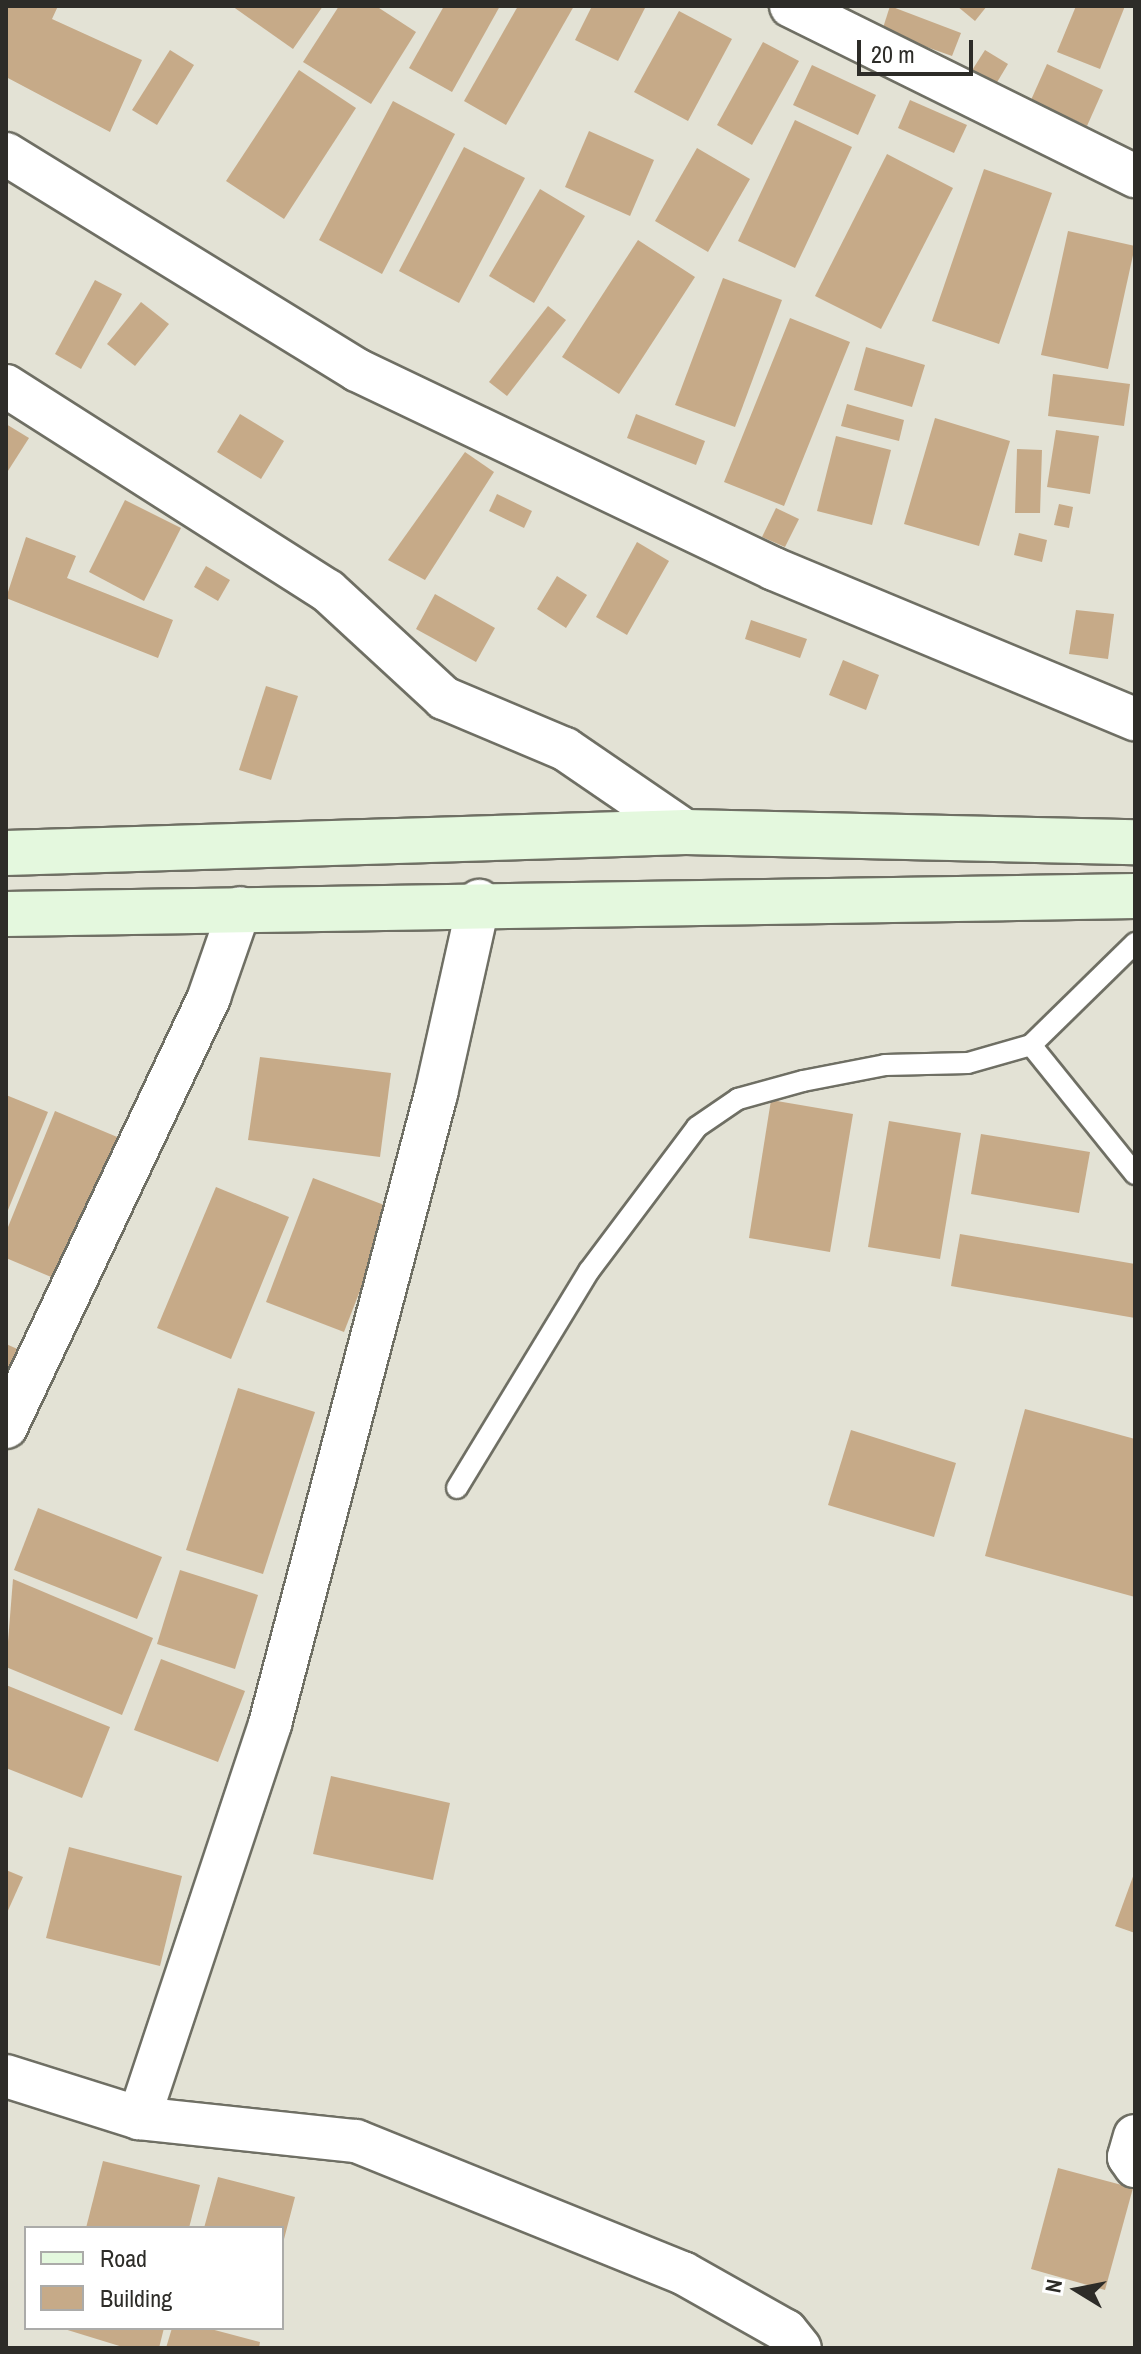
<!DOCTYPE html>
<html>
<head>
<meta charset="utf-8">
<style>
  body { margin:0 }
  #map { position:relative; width:1141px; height:2354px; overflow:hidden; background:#e3e2d5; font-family:"Archivo Narrow",sans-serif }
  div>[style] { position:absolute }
  .building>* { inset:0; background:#c6aa88 }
  .roads { filter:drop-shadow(2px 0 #6f6f64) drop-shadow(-2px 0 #6f6f64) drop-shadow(0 2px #6f6f64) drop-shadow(0 -2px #6f6f64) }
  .lane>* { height:20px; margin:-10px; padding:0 10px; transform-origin:10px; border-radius:10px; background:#fff }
  .street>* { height:42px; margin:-21px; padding:0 21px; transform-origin:21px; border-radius:21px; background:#fff }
  .secondary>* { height:44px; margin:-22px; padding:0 22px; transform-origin:22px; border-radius:22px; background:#e4f8de }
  span { translate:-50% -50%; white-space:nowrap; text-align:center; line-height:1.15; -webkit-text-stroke:7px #fff; paint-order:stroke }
  .frame { position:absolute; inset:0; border:8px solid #2d2c28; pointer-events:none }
  .legend { position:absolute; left:24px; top:2226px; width:260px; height:104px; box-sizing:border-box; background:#fff; border:2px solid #ababa9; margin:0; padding:10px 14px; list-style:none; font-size:24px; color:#2d2c28 }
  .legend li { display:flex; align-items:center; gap:16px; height:40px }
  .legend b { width:40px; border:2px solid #ababa9 }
  .north { position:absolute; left:1037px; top:2250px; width:80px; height:80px; -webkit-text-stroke:6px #fff; paint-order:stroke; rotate:280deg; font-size:22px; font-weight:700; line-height:32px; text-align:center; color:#2d2c28 }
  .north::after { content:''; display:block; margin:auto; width:28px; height:36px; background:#2d2c28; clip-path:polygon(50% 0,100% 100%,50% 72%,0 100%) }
  .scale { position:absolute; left:857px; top:40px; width:116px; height:36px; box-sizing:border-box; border:4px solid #2d2c28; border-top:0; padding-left:10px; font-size:24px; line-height:28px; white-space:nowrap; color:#2d2c28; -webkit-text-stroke:6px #fff; paint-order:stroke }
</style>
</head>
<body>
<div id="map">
  <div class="building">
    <i style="clip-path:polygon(6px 6px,58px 6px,52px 19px,142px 60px,110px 132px,6px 77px)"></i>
    <i style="clip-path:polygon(232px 6px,323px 6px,293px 49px)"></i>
    <i style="clip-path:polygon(339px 6px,376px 6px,416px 32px,371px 104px,303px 62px)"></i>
    <i style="clip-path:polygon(444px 6px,500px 6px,452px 92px,409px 68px)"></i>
    <i style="clip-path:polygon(518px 6px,574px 6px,506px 125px,464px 101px)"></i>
    <i style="clip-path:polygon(592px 6px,646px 6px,618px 61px,575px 40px)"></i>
    <i style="clip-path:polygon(890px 6px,961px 33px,952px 56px,882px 31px)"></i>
    <i style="clip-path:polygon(957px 6px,987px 6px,975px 21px)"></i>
    <i style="clip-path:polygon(1076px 6px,1125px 6px,1100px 69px,1057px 52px)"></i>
    <i style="clip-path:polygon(679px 11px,732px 39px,688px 121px,634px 92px)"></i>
    <i style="clip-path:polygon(763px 42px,799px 61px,752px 145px,717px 125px)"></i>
    <i style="clip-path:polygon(170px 50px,194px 65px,157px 125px,132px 110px)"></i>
    <i style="clip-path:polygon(985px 50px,1008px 64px,993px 89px,969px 75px)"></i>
    <i style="clip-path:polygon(1047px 64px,1103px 90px,1087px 126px,1031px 100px)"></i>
    <i style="clip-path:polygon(812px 65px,876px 95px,858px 135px,793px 105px)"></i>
    <i style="clip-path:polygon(299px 70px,356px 108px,284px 219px,226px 181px)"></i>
    <i style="clip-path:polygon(910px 100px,967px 125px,954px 153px,898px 128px)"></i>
    <i style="clip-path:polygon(393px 101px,455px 134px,382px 274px,319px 240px)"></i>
    <i style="clip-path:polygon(795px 120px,852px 147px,795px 268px,738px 241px)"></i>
    <i style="clip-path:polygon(589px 131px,654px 160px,630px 216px,565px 187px)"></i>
    <i style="clip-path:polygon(464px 147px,525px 178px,459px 303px,399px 271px)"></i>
    <i style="clip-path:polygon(697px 148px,750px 179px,708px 252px,655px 221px)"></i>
    <i style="clip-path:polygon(887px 154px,953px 188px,881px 329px,815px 296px)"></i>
    <i style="clip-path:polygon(984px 169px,1052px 193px,999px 344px,932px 321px)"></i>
    <i style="clip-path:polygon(540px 189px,585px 216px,534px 303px,489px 276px)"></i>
    <i style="clip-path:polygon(1068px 231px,1135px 246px,1108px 369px,1041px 355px)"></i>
    <i style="clip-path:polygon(638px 240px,695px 277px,619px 394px,562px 357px)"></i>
    <i style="clip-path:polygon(723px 278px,782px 300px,735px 427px,675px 405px)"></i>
    <i style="clip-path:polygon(95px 280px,122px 294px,81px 369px,55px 354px)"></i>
    <i style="clip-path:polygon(141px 302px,169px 324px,135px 366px,107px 344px)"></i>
    <i style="clip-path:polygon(548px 306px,566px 320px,507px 396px,489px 382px)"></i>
    <i style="clip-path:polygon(790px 318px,850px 342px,784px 506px,724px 482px)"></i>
    <i style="clip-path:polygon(866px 347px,925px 365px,912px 407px,854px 390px)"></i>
    <i style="clip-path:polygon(1053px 374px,1130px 384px,1124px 426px,1048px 416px)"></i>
    <i style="clip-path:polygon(847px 404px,904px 420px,899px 441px,841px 426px)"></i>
    <i style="clip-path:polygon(240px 414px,284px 441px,261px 479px,217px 452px)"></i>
    <i style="clip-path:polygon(636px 414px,705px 441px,696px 465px,627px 438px)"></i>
    <i style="clip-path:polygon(935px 418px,1010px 441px,979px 546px,904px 524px)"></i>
    <i style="clip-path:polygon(6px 424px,29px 438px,6px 474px)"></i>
    <i style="clip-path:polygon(1056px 430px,1099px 436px,1090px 494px,1047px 487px)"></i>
    <i style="clip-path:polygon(836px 436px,891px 450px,872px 525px,817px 511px)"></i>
    <i style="clip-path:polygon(1017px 449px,1042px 450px,1040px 513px,1015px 513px)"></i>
    <i style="clip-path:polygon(465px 452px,494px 472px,425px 580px,388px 560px)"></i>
    <i style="clip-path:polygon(497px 494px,532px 511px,524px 528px,489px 511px)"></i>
    <i style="clip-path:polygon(125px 500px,181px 528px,144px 601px,89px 572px)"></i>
    <i style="clip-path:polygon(1059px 504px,1073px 507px,1069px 528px,1054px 525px)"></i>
    <i style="clip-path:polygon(776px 508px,799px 519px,785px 547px,762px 537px)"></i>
    <i style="clip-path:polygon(1019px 533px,1047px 540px,1042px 562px,1014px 555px)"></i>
    <i style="clip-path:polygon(26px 537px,76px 556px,67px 578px,173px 620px,158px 658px,6px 598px)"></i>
    <i style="clip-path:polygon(637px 542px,669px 561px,627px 635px,596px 617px)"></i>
    <i style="clip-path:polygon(206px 566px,230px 580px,218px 601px,194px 587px)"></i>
    <i style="clip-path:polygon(557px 576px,587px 595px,566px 628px,537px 609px)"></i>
    <i style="clip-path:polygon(435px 594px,495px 628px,476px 662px,416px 629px)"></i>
    <i style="clip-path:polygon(1076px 610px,1114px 614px,1108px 659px,1069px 654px)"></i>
    <i style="clip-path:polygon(751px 620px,807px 639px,800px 658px,745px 639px)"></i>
    <i style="clip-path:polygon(843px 660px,879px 675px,866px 710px,829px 695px)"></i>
    <i style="clip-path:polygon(266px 686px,298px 696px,271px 780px,239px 770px)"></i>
    <i style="clip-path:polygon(260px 1057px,391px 1073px,380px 1157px,248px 1140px)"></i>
    <i style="clip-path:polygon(6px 1095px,48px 1112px,6px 1215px)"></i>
    <i style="clip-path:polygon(771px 1100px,853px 1114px,830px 1252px,749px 1238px)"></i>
    <i style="clip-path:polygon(55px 1111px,122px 1139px,63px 1282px,6px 1258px,6px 1232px)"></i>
    <i style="clip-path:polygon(889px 1121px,961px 1133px,940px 1259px,868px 1247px)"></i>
    <i style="clip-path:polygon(981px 1134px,1090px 1152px,1079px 1213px,971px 1194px)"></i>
    <i style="clip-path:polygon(313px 1178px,392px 1208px,344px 1332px,266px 1302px)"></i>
    <i style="clip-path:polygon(216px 1187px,289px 1217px,231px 1359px,157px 1328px)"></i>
    <i style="clip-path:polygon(960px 1234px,1135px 1264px,1135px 1318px,951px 1286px)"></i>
    <i style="clip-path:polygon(6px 1344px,29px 1354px,6px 1405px)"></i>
    <i style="clip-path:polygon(238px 1388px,315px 1412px,263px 1574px,186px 1550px)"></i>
    <i style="clip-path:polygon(1025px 1409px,1135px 1439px,1135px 1597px,985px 1556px)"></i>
    <i style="clip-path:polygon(851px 1430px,956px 1463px,934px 1537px,828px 1505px)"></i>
    <i style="clip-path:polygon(38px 1508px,162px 1557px,137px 1619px,14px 1570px)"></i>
    <i style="clip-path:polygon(180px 1570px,258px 1595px,235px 1669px,157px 1644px)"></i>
    <i style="clip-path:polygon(13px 1579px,153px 1638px,122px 1715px,6px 1667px)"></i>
    <i style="clip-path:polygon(161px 1659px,245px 1691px,218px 1762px,134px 1730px)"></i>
    <i style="clip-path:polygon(6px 1685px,110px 1727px,82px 1798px,6px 1768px)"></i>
    <i style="clip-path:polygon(331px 1776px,450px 1803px,433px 1880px,313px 1854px)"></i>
    <i style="clip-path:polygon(69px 1847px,182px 1876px,160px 1966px,46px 1938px)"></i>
    <i style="clip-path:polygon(6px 1870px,23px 1877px,6px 1915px)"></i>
    <i style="clip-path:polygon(1135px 1871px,1135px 1933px,1115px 1926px)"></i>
    <i style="clip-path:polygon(103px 2161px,200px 2185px,189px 2228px,86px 2228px)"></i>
    <i style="clip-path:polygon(1058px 2168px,1133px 2188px,1105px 2290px,1031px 2269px)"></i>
    <i style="clip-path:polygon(218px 2177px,295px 2197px,283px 2243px,282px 2228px,204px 2228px)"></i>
    <i style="clip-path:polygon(61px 2328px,164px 2328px,159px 2348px,126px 2348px)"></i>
    <i style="clip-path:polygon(172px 2328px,207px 2328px,260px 2342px,259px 2348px,166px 2348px)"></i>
  </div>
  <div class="roads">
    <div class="lane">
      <i style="left:1031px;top:1045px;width:166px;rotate:51.1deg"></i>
      <i style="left:457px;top:1488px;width:254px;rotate:-58.7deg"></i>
      <i style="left:589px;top:1271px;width:180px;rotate:-53.1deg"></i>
      <i style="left:697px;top:1127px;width:50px;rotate:-34.3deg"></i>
      <i style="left:738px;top:1099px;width:67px;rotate:-15.5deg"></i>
      <i style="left:803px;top:1081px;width:84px;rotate:-11deg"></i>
      <i style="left:885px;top:1065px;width:83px;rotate:-1.4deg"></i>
      <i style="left:968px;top:1063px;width:66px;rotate:-15.9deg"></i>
      <i style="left:1031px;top:1045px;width:146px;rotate:-44.4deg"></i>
    </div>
    <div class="street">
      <i style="left:791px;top:6px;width:384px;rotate:26.3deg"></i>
      <i style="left:6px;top:154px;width:412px;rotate:31.6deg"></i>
      <i style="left:357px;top:370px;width:462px;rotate:25.5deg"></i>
      <i style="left:774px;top:569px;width:391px;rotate:22.6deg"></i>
      <i style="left:6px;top:386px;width:382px;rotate:32.5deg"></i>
      <i style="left:328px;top:591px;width:158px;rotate:42.7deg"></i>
      <i style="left:444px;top:698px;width:131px;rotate:22.9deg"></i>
      <i style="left:565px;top:749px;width:147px;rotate:34.4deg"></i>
      <i style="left:6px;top:1427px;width:476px;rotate:-64.7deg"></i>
      <i style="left:209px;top:997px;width:94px;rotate:-70.8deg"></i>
      <i style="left:6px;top:2076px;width:139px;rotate:17.5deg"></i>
      <i style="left:139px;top:2118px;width:218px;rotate:6.1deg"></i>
      <i style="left:356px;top:2141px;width:353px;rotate:22deg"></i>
      <i style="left:683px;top:2273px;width:118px;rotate:29.4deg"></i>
      <i style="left:786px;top:2331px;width:22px;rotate:51deg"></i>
      <i style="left:139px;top:2118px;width:415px;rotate:-71.6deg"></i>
      <i style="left:270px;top:1724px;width:652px;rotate:-75.24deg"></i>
      <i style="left:436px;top:1094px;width:198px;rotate:-77.4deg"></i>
      <i style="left:1135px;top:2136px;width:22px;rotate:106deg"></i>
      <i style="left:1129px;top:2157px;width:11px;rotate:56deg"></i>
    </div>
    <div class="secondary">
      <i style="left:6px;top:853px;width:680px;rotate:-1.77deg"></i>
      <i style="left:686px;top:832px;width:449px;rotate:1.3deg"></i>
      <i style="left:6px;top:914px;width:1129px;rotate:-0.91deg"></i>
    </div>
  </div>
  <div class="frame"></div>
  <ul class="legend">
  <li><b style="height:10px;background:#e4f8de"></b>Road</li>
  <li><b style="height:22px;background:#c6aa88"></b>Building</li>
  </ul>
  <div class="north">N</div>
  <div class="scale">20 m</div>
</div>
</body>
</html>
